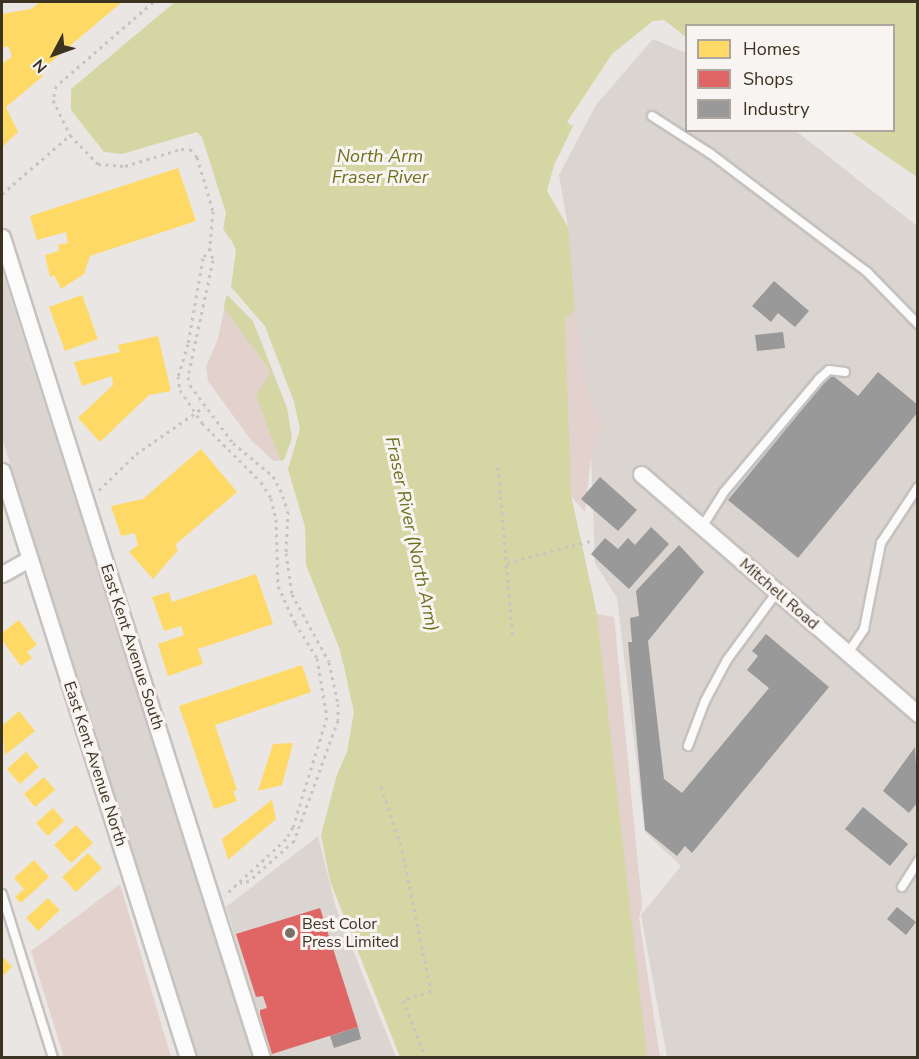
<!DOCTYPE html>
<html>
<head>
<meta charset="utf-8">
<style>
  body { margin:0 }
  #map { position:relative; width:919px; height:1059px; overflow:hidden; background:#e9e6e3; font-family:"Nunito Sans",sans-serif }
  div>[style] { position:absolute }
  .built>* { inset:0; background:#dad5d1 }
  .green>* { inset:0; background:#e2d1cc }
  .water>* { inset:0; background:#d4d7a4 }
  .pier>* { inset:0; background:#e9e6e3 }
  .homes>* { inset:0; background:#ffd966 }
  .shops>* { inset:0; background:#e06666 }
  .industry>* { inset:0; background:#999 }
  .path>* { height:3px; margin-top:-1.5px; transform-origin:0; background:repeating-linear-gradient(90deg,#c9c4c0 0 3px,transparent 0 7.5px) }
  .roads { filter:drop-shadow(2px 0 #c5c2bf) drop-shadow(-2px 0 #c5c2bf) drop-shadow(0 2px #c5c2bf) drop-shadow(0 -2px #c5c2bf) }
  .service>* { height:8px; margin:-4px; padding:0 4px; transform-origin:4px; border-radius:4px; background:#fcfbfb }
  .minor>* { height:15px; margin:-7.5px; padding:0 7.5px; transform-origin:7.5px; border-radius:7.5px; background:#fcfbfb }
  .dots>* { width:16px; height:16px; translate:-50% -50%; box-sizing:border-box; border:3px solid #f8f4f1; border-radius:50% }
  span { translate:-50% -50%; white-space:nowrap; text-align:center; line-height:1.15; -webkit-text-stroke:6px #f8f4f1; paint-order:stroke }
  .street-label { font-size:16px; color:#3c3221 }
  .poi-label { font-size:16px; color:#3c3221 }
  .left { translate:0 -50%; text-align:left }
  .water-label { font-size:18px; color:#6b711c; font-style:italic }
  .frame { position:absolute; inset:0; border:3px solid #3c3221; pointer-events:none }
  .legend { position:absolute; left:685px; top:24px; width:210px; height:108px; box-sizing:border-box; background:#f8f4f1; border:2px solid #ada69e; margin:0; padding:8px 10px; list-style:none; font-size:18px; color:#3c3221 }
  .legend li { display:flex; align-items:center; gap:12px; height:30px }
  .legend b { width:30px; border:2px solid #ada69e }
  .north { position:absolute; left:24px; top:24px; width:60px; height:60px; -webkit-text-stroke:4px #f8f4f1; paint-order:stroke; rotate:229deg; font-size:16px; font-weight:700; line-height:24px; text-align:center; color:#3c3221 }
  .north::after { content:''; display:block; margin:auto; width:21px; height:27px; background:#3c3221; clip-path:polygon(50% 0,100% 100%,50% 72%,0 100%) }
</style>
</head>
<body>
<div id="map">
  <div class="built">
    <i style="clip-path:polygon(653px 39px,686px 53px,686px 130px,796px 131px,917px 226px,917px 1057px,667px 1057px,641px 915px,681px 866px,645px 832px,617px 598px,595px 563px,591px 456px,605px 424px,590px 399px,569px 278px,568px 227px,559px 175px,596px 105px)"></i>
    <i style="clip-path:polygon(2px 271px,253px 1057px,197px 1057px,2px 438px)"></i>
    <i style="clip-path:polygon(318px 836px,336px 908px,396px 1057px,272px 1057px,226px 907px)"></i>
  </div>
  <div class="green">
    <i style="clip-path:polygon(227px 295px,276px 380px,284px 460px,274px 461px,251px 440px,208px 381px,206px 367px,218px 339px)"></i>
    <i style="clip-path:polygon(575px 309px,590px 399px,605px 424px,591px 456px,585px 512px,571px 496px,597px 614px,614px 617px,642px 906px,639px 918px,660px 1057px,626px 1057px,572px 804px,565px 320px)"></i>
    <i style="clip-path:polygon(120px 884px,171px 1057px,64px 1057px,31px 951px)"></i>
  </div>
  <div class="water">
    <i style="clip-path:polygon(161px 2px,917px 2px,917px 177px,850px 131px,894px 130px,894px 26px,686px 26px,686px 42px,660px 29px,648px 31px,613px 65px,579px 114px,554px 165px,547px 191px,568px 227px,575px 309px,565px 320px,571px 495px,597px 615px,647px 1057px,400px 1057px,330px 881px,321px 835px,352px 718px,344px 666px,306px 569px,303px 522px,256px 395px,271px 372px,224px 308px,233px 245px,218px 220px,201px 156px,178px 144px,98px 159px,60px 111px,60px 87px)"></i>
  </div>
  <div class="pier">
    <i style="clip-path:polygon(158px 2px,175px 2px,71px 89px,71px 110px,104px 152px,122px 154px,197px 132px,202px 137px,226px 213px,222px 235px,215px 221px,198px 158px,178px 147px,122px 166px,97px 162px,57px 112px,58px 85px)"></i>
    <i style="clip-path:polygon(664px 20px,686px 37px,686px 45px,660px 32px,650px 34px,615px 67px,577px 122px,572px 126px,567px 122px,612px 54px,653px 21px)"></i>
    <i style="clip-path:polygon(230px 237px,236px 250px,231px 287px,265px 326px,294px 402px,300px 429px,288px 469px,305px 527px,306px 565px,340px 650px,354px 712px,347px 752px,325px 802px,320px 825px,322px 810px,349px 718px,341px 667px,303px 570px,300px 523px,277px 461px,284px 460px,292px 438px,287px 408px,253px 321px,227px 295px,221px 309px)"></i>
  </div>
  <div class="homes">
    <i style="clip-path:polygon(40px 2px,122px 2px,39px 72px,43px 76px,6px 107px,18px 132px,2px 147px,2px 64px,12px 56px,8px 46px,2px 48px,2px 14px,31px 9px)"></i>
    <i style="clip-path:polygon(178px 168px,196px 221px,90px 256px,84px 274px,61px 289px,54px 275px,50px 277px,45px 255px,59px 251px,58px 245px,68px 243px,66px 232px,37px 240px,30px 216px)"></i>
    <i style="clip-path:polygon(82px 295px,98px 339px,65px 351px,49px 307px)"></i>
    <i style="clip-path:polygon(158px 336px,171px 391px,149px 395px,100px 442px,78px 418px,113px 385px,112px 376px,82px 386px,74px 362px,120px 352px,118px 345px)"></i>
    <i style="clip-path:polygon(201px 449px,237px 492px,175px 545px,178px 550px,153px 579px,129px 552px,138px 545px,135px 533px,121px 536px,111px 506px,143px 499px)"></i>
    <i style="clip-path:polygon(256px 574px,273px 624px,198px 649px,203px 664px,168px 676px,158px 644px,184px 635px,181px 626px,164px 631px,152px 597px,169px 592px,172px 602px)"></i>
    <i style="clip-path:polygon(19px 620px,37px 645px,27px 652px,32px 658px,21px 666px,2px 640px,2px 633px)"></i>
    <i style="clip-path:polygon(302px 665px,311px 692px,215px 725px,237px 790px,233px 791px,237px 801px,214px 809px,179px 706px)"></i>
    <i style="clip-path:polygon(19px 711px,35px 731px,5px 755px,2px 726px)"></i>
    <i style="clip-path:polygon(293px 743px,282px 785px,258px 791px,273px 744px)"></i>
    <i style="clip-path:polygon(26px 752px,39px 767px,20px 784px,7px 769px)"></i>
    <i style="clip-path:polygon(44px 777px,55px 790px,35px 807px,24px 794px)"></i>
    <i style="clip-path:polygon(272px 800px,276px 819px,228px 860px,222px 839px)"></i>
    <i style="clip-path:polygon(53px 808px,64px 821px,48px 836px,36px 823px)"></i>
    <i style="clip-path:polygon(76px 825px,93px 843px,71px 863px,54px 845px)"></i>
    <i style="clip-path:polygon(88px 853px,102px 868px,76px 892px,62px 877px)"></i>
    <i style="clip-path:polygon(34px 860px,49px 877px,21px 903px,15px 897px,24px 889px,14px 878px)"></i>
    <i style="clip-path:polygon(48px 898px,60px 910px,38px 931px,26px 918px)"></i>
    <i style="clip-path:polygon(2px 956px,12px 967px,2px 977px)"></i>
  </div>
  <div class="shops">
    <i style="clip-path:polygon(320px 908px,358px 1027px,272px 1054px,260px 1014px,260px 1010px,267px 1008px,263px 996px,256px 997px,236px 934px)"></i>
  </div>
  <div class="industry">
    <i style="clip-path:polygon(774px 281px,809px 311px,795px 327px,778px 313px,771px 322px,752px 306px)"></i>
    <i style="clip-path:polygon(783px 332px,785px 348px,757px 351px,755px 335px)"></i>
    <i style="clip-path:polygon(878px 372px,918px 405px,918px 412px,798px 558px,728px 500px,831px 374px,858px 396px)"></i>
    <i style="clip-path:polygon(600px 477px,637px 510px,618px 531px,581px 499px)"></i>
    <i style="clip-path:polygon(651px 527px,669px 544px,629px 589px,591px 554px,605px 538px,618px 549px,628px 538px,635px 545px)"></i>
    <i style="clip-path:polygon(679px 545px,704px 572px,648px 641px,664px 779px,682px 793px,769px 688px,747px 670px,758px 656px,752px 651px,766px 634px,829px 687px,692px 853px,685px 846px,677px 856px,645px 830px,628px 642px,632px 642px,630px 618px,639px 616px,636px 591px)"></i>
    <i style="clip-path:polygon(915px 747px,918px 802px,909px 813px,883px 791px)"></i>
    <i style="clip-path:polygon(863px 807px,908px 844px,890px 866px,845px 829px)"></i>
    <i style="clip-path:polygon(897px 907px,916px 922px,906px 935px,887px 919px)"></i>
    <i style="clip-path:polygon(358px 1027px,361px 1039px,334px 1048px,330px 1036px)"></i>
  </div>
  <div class="path">
    <i style="left:153px;top:2px;width:128px;rotate:139.1deg"></i>
    <i style="left:56px;top:86px;width:14px;rotate:102deg"></i>
    <i style="left:53px;top:100px;width:39px;rotate:64deg"></i>
    <i style="left:70px;top:135px;width:40px;rotate:46deg"></i>
    <i style="left:98px;top:164px;width:27px;rotate:4deg"></i>
    <i style="left:125px;top:166px;width:59px;rotate:-16.9deg"></i>
    <i style="left:181px;top:149px;width:9px"></i>
    <i style="left:190px;top:149px;width:11px;rotate:49deg"></i>
    <i style="left:197px;top:157px;width:56px;rotate:73.5deg"></i>
    <i style="left:213px;top:211px;width:37px;rotate:95deg"></i>
    <i style="left:210px;top:248px;width:12px;rotate:76deg"></i>
    <i style="left:213px;top:260px;width:120px;rotate:102.1deg"></i>
    <i style="left:188px;top:377px;width:8px;rotate:76deg"></i>
    <i style="left:190px;top:385px;width:72px;rotate:53.4deg"></i>
    <i style="left:233px;top:443px;width:52px;rotate:39.5deg"></i>
    <i style="left:273px;top:476px;width:15px;rotate:62deg"></i>
    <i style="left:280px;top:489px;width:23px;rotate:70deg"></i>
    <i style="left:288px;top:511px;width:42px;rotate:92.7deg"></i>
    <i style="left:286px;top:553px;width:41px;rotate:81.7deg"></i>
    <i style="left:292px;top:594px;width:77px;rotate:61.4deg"></i>
    <i style="left:329px;top:662px;width:43px;rotate:77.9deg"></i>
    <i style="left:338px;top:704px;width:16px;rotate:90deg"></i>
    <i style="left:338px;top:720px;width:129px;rotate:110deg"></i>
    <i style="left:294px;top:841px;width:60px;rotate:138.4deg"></i>
    <i style="left:249px;top:881px;width:9px;rotate:167deg"></i>
    <i style="left:2px;top:194px;width:90px;rotate:-40.9deg"></i>
    <i style="left:210px;top:248px;width:12px;rotate:125deg"></i>
    <i style="left:203px;top:258px;width:87px;rotate:99.9deg"></i>
    <i style="left:188px;top:344px;width:34px;rotate:107deg"></i>
    <i style="left:178px;top:376px;width:14px;rotate:82deg"></i>
    <i style="left:180px;top:390px;width:40px;rotate:56deg"></i>
    <i style="left:202px;top:423px;width:83px;rotate:45deg"></i>
    <i style="left:261px;top:482px;width:19px;rotate:58deg"></i>
    <i style="left:271px;top:498px;width:22px;rotate:77deg"></i>
    <i style="left:276px;top:519px;width:67px;rotate:88.3deg"></i>
    <i style="left:278px;top:586px;width:41px;rotate:65.3deg"></i>
    <i style="left:295px;top:623px;width:41px;rotate:57.8deg"></i>
    <i style="left:317px;top:658px;width:60px;rotate:80.4deg"></i>
    <i style="left:327px;top:717px;width:115px;rotate:107.2deg"></i>
    <i style="left:293px;top:827px;width:14px;rotate:120deg"></i>
    <i style="left:286px;top:839px;width:83px;rotate:137.4deg"></i>
    <i style="left:498px;top:467px;width:172px;rotate:85deg"></i>
    <i style="left:99px;top:490px;width:52px;rotate:-44.2deg"></i>
    <i style="left:136px;top:454px;width:83px;rotate:-34.7deg"></i>
    <i style="left:507px;top:563px;width:89px;rotate:-15deg"></i>
    <i style="left:381px;top:786px;width:67px;rotate:71.8deg"></i>
    <i style="left:402px;top:850px;width:144px;rotate:78.4deg"></i>
    <i style="left:431px;top:991px;width:29px;rotate:162deg"></i>
    <i style="left:403px;top:1000px;width:62px;rotate:68.4deg"></i>
  </div>
  <div class="roads">
    <div class="service">
      <i style="left:652px;top:116px;width:70px;rotate:32.8deg"></i>
      <i style="left:711px;top:154px;width:196px;rotate:37.1deg"></i>
      <i style="left:867px;top:272px;width:73px;rotate:45.6deg"></i>
      <i style="left:702px;top:527px;width:41px;rotate:-57.8deg"></i>
      <i style="left:724px;top:492px;width:148px;rotate:-49.9deg"></i>
      <i style="left:819px;top:379px;width:13px;rotate:-42deg"></i>
      <i style="left:829px;top:370px;width:16px;rotate:7deg"></i>
      <i style="left:848px;top:653px;width:29px;rotate:-56deg"></i>
      <i style="left:864px;top:629px;width:88px;rotate:-78.8deg"></i>
      <i style="left:881px;top:543px;width:67px;rotate:-56.5deg"></i>
      <i style="left:688px;top:746px;width:48px;rotate:-69.3deg"></i>
      <i style="left:705px;top:701px;width:47px;rotate:-61.8deg"></i>
      <i style="left:727px;top:660px;width:84px;rotate:-53.7deg"></i>
      <i style="left:902px;top:887px;width:31px;rotate:-58deg"></i>
      <i style="left:2px;top:894px;width:172px;rotate:72.7deg"></i>
    </div>
    <div class="minor">
      <i style="left:2px;top:237px;width:861px;rotate:72.43deg"></i>
      <i style="left:2px;top:471px;width:616px;rotate:72.42deg"></i>
      <i style="left:641px;top:474px;width:367px;rotate:40.9deg"></i>
      <i style="left:2px;top:574px;width:31px;rotate:-29deg"></i>
    </div>
  </div>
  <div class="dots">
    <i style="left:290px;top:933px;background:#797165"></i>
  </div>
  <div class="street-label">
    <span style="left:779px;top:594px;rotate:41deg">Mitchell Road</span>
    <span style="left:132px;top:647px;rotate:72deg">East Kent Avenue South</span>
    <span style="left:95px;top:764px;rotate:72deg">East Kent Avenue North</span>
  </div>
  <div class="poi-label">
    <span class="left" style="left:302px;top:933px">Best Color<br>Press Limited</span>
  </div>
  <div class="water-label">
    <span style="left:380px;top:167px">North Arm<br>Fraser River</span>
    <span style="left:412px;top:534px;rotate:78deg">Fraser River (North Arm)</span>
  </div>
  <div class="frame"></div>
  <ul class="legend">
  <li><b style="height:16px;background:#ffd966"></b>Homes</li>
  <li><b style="height:16px;background:#e06666"></b>Shops</li>
  <li><b style="height:16px;background:#999"></b>Industry</li>
  </ul>
  <div class="north">N</div>
</div>
</body>
</html>
